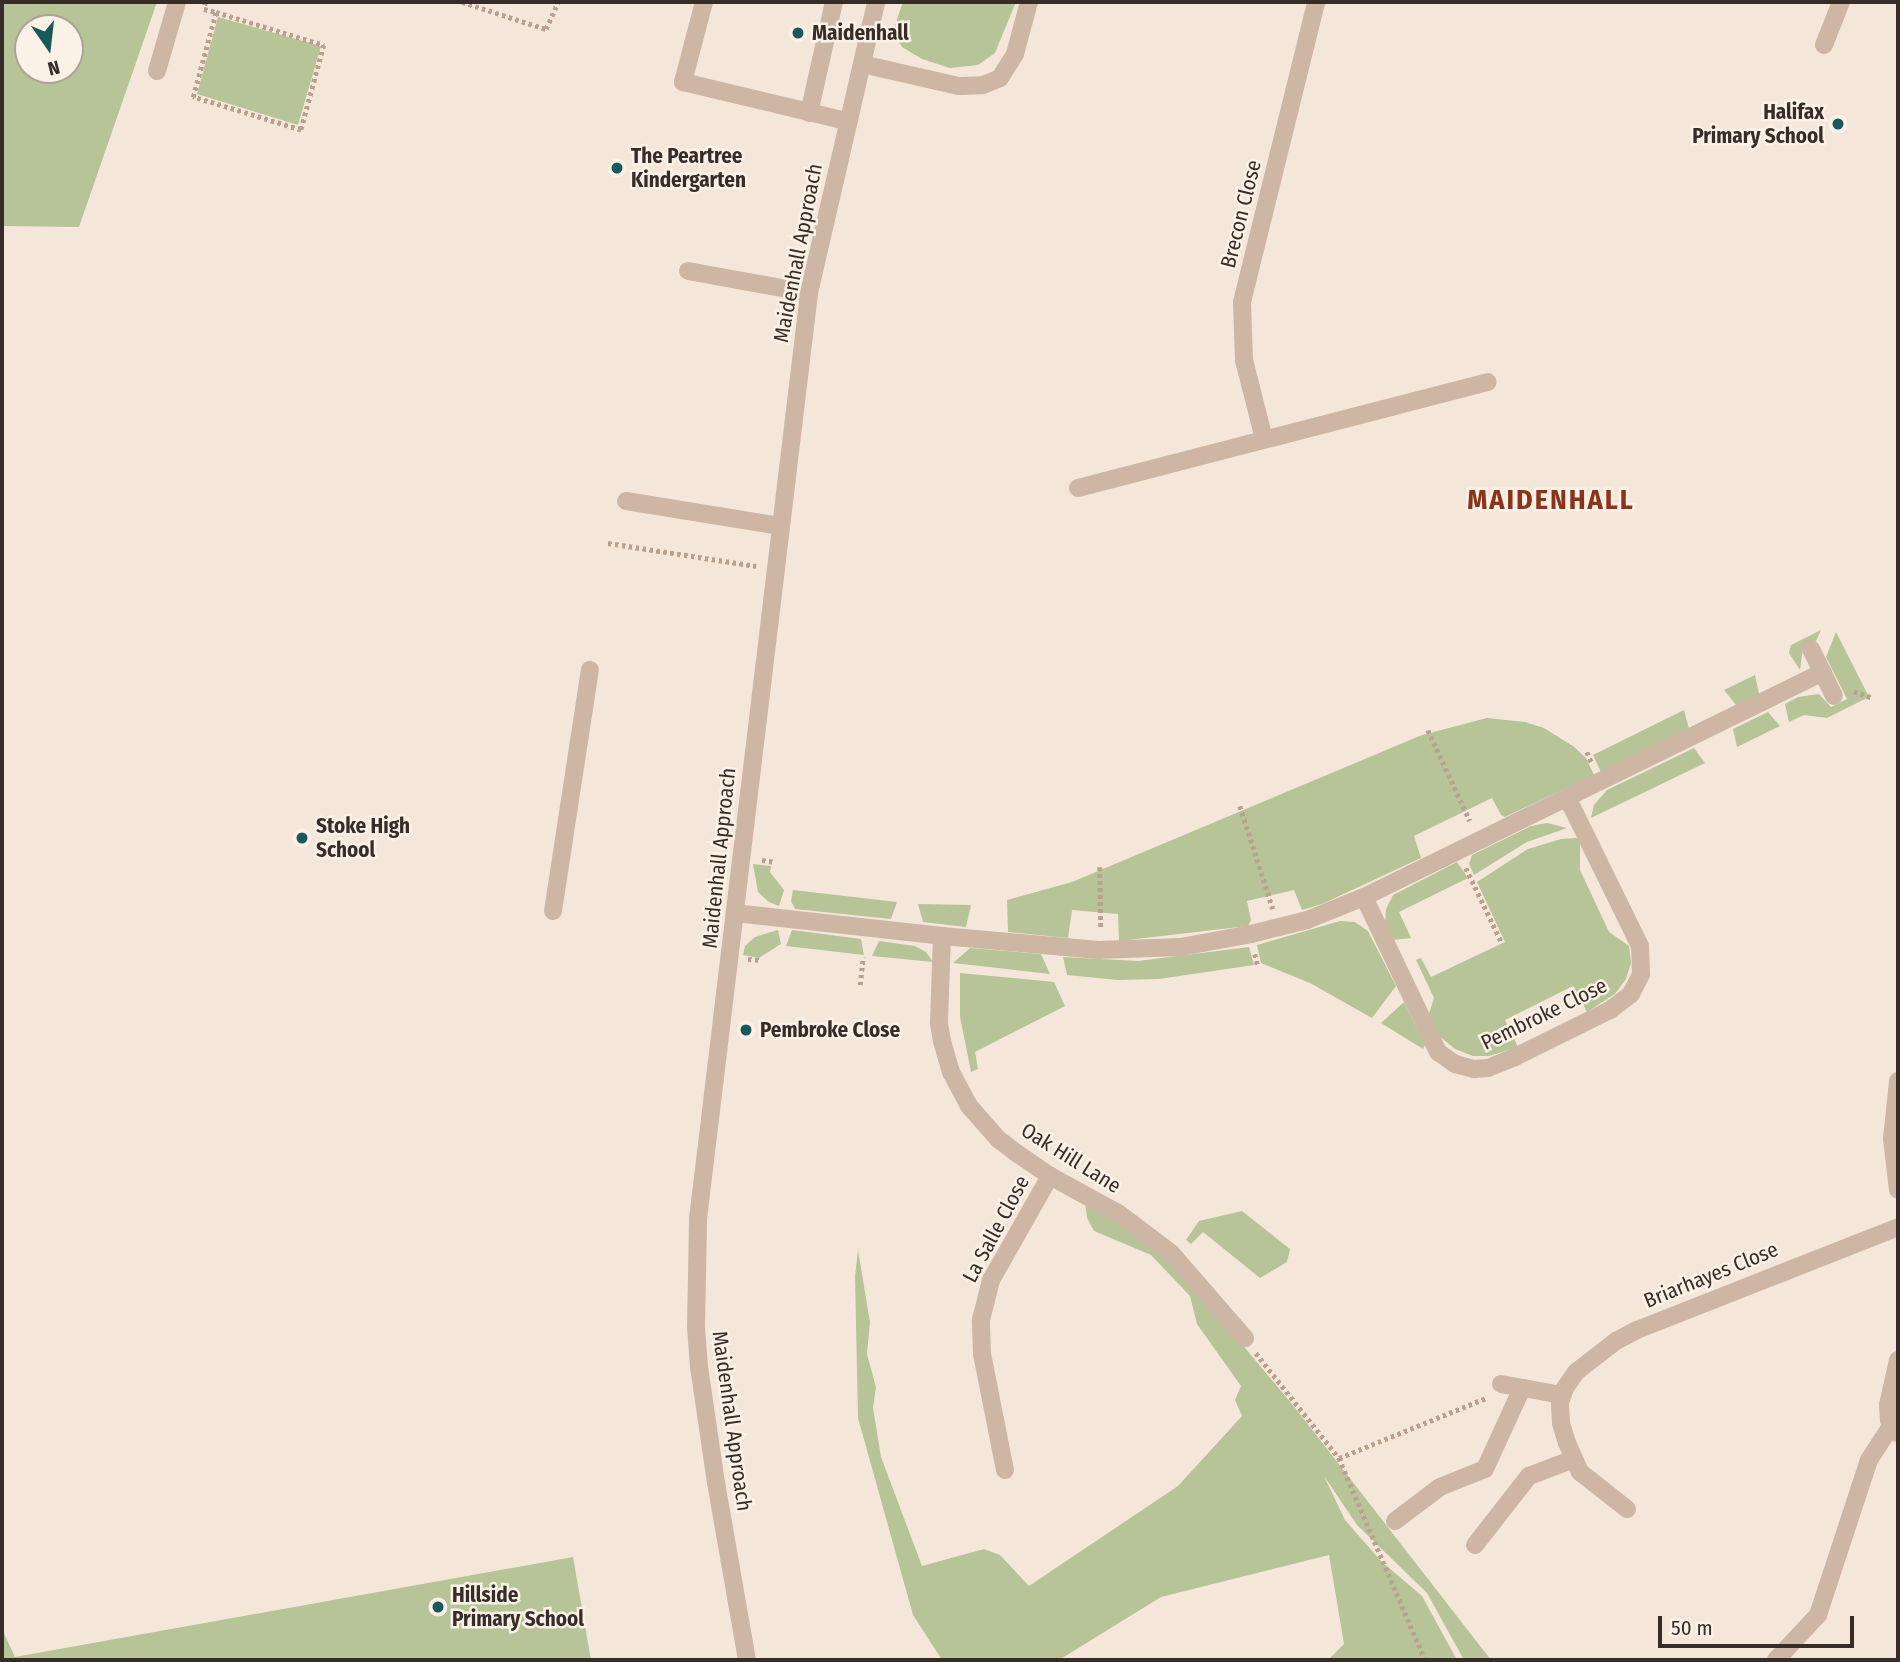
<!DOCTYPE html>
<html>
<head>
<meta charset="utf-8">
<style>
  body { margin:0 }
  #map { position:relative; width:1900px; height:1662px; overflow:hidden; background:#f4e7da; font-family:"Fira Sans Condensed",sans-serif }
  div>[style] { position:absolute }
  .green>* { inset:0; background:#b6c498 }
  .path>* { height:4.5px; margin-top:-2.25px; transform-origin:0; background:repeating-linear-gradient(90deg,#b9a08f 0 3.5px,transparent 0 7px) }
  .minor>* { height:18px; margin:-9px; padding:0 9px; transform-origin:9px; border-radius:9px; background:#cdb6a4 }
  .dots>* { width:19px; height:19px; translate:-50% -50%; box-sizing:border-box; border:4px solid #fbf1e6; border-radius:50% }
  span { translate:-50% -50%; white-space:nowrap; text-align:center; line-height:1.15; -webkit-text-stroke:5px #fbf1e6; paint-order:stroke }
  .poi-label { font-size:21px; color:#372c27; font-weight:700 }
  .left { translate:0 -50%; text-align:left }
  .right { translate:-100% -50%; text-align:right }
  .street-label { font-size:21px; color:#372c27 }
  .district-label { font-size:28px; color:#8d3319; font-weight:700; letter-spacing:2px }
  .frame { position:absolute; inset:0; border:4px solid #372c27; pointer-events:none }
  .north { position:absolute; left:14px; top:14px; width:70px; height:70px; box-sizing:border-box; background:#fbf1e6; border:2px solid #ada29a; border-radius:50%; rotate:166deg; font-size:19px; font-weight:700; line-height:28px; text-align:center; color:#372c27 }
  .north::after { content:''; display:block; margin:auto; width:24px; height:32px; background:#19595c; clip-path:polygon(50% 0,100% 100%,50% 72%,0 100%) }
  .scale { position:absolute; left:1658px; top:1616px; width:196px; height:32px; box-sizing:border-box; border:4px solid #372c27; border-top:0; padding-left:9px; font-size:21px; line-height:24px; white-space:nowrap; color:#372c27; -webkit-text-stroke:5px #fbf1e6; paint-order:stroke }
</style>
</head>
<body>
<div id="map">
  <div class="green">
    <i style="clip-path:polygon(evenodd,2px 2px,157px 2px,79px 227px,2px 226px,2px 2px,28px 28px,70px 28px,70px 70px,28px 70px,28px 28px)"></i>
    <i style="clip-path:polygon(903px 2px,1016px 2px,995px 53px,978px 65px,950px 68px,922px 59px,902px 47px,893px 31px)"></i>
    <i style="clip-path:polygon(218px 17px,321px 46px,298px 125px,197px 94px)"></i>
    <i style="clip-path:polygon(1821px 630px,1816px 641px,1803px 648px,1800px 670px,1789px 653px,1791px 645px)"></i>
    <i style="clip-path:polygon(1836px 632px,1869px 697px,1827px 718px,1804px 715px,1789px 722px,1785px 704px,1798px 697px,1819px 694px,1831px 707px,1847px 699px,1826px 657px)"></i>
    <i style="clip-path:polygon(1755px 675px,1759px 694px,1736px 705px,1724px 690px)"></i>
    <i style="clip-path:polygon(1684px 710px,1689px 729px,1601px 772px,1593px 755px)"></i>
    <i style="clip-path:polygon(1768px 712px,1780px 726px,1737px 747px,1733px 729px)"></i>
    <i style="clip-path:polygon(1487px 718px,1525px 722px,1544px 728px,1573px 746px,1586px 758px,1594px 775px,1505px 817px,1501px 815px,1492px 798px,1414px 836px,1421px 858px,1322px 904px,1302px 910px,1294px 890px,1247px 901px,1251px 920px,1248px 926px,1119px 941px,1118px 914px,1072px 910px,1068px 938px,1008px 932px,1007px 900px,1072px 882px,1422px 735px)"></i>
    <i style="clip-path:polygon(1694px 748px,1705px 763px,1591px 818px,1594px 805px,1607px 790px)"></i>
    <i style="clip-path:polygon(1547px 823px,1567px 828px,1527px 842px,1474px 875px,1469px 864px,1472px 855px,1531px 826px)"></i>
    <i style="clip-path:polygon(1577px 838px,1580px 842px,1580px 870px,1609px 932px,1629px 946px,1631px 963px,1626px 979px,1615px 994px,1587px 1012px,1573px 986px,1505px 1020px,1518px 1047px,1489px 1056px,1473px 1056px,1455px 1049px,1438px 1035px,1428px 1017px,1434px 998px,1416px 960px,1421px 958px,1431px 977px,1505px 942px,1477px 882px,1528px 849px,1561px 839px)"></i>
    <i style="clip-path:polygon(1457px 862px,1468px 878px,1399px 912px,1411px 938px,1393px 940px,1385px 921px,1386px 909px,1393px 895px)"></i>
    <i style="clip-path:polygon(753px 864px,771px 866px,770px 872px,784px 890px,779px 906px,769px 902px,758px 892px)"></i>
    <i style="clip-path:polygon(793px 890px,897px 902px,891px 919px,795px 909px,791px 901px)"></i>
    <i style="clip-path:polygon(918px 904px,971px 905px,966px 927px,923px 922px)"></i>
    <i style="clip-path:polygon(1340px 921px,1355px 922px,1368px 931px,1396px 986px,1372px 1018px,1310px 983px,1261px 963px,1257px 945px)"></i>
    <i style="clip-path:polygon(778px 930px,781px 944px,759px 958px,743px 955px,745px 946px,755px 937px)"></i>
    <i style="clip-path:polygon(792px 930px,861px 939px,864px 955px,786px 946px)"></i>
    <i style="clip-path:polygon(879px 941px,915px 946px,926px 952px,933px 962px,872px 956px)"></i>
    <i style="clip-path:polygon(1249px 947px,1254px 965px,1159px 979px,1118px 980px,1067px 975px,1063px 957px,1138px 961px)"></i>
    <i style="clip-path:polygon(970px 948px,1041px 954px,1050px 974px,953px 963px)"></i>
    <i style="clip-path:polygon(960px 973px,1054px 982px,1065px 1006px,975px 1052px,978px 1069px,971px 1072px,960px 1017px)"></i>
    <i style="clip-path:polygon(1404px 1002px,1425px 1045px,1423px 1049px,1381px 1023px)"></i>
    <i style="clip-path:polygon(1085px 1201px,1093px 1203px,1180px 1270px,1296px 1409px,1491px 1660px,1464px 1660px,1427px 1593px,1357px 1525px,1324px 1476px,1345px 1520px,1381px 1561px,1422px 1596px,1457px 1660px,1330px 1658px,1344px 1644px,1329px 1555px,1161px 1597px,1059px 1660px,942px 1660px,913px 1615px,858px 1418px,855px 1276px,858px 1250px,870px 1322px,867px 1354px,876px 1387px,873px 1408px,881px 1457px,922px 1566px,984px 1549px,1000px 1555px,1029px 1586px,1178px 1486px,1242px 1416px,1235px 1400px,1241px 1386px,1197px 1324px,1190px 1296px,1151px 1255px,1094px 1231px,1087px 1218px)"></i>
    <i style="clip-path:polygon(1242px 1211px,1290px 1249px,1287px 1262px,1260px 1278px,1203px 1232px,1191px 1244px,1186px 1240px,1199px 1221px)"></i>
    <i style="clip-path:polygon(573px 1557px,591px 1660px,2px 1660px,2px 1629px,15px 1657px)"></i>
  </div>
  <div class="path">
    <i style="left:206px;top:2px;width:7px;rotate:106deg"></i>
    <i style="left:204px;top:9px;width:12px;rotate:14deg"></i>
    <i style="left:462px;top:2px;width:88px;rotate:17.8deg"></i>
    <i style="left:546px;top:29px;width:30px;rotate:-66deg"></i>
    <i style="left:216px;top:12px;width:113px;rotate:17deg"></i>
    <i style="left:324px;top:45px;width:88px;rotate:105.1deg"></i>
    <i style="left:301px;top:130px;width:113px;rotate:-163deg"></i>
    <i style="left:193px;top:97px;width:88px;rotate:-74.9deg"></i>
    <i style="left:608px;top:543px;width:150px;rotate:8.8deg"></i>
    <i style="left:1854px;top:691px;width:20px;rotate:20deg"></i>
    <i style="left:1428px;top:730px;width:100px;rotate:65.2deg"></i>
    <i style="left:1587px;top:752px;width:12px;rotate:66deg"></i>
    <i style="left:1240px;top:806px;width:108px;rotate:72.2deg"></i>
    <i style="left:762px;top:860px;width:13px;rotate:9deg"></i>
    <i style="left:1100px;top:867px;width:61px;rotate:89.1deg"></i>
    <i style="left:1466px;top:868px;width:81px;rotate:64.4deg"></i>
    <i style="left:1255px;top:954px;width:13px;rotate:77deg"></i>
    <i style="left:748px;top:959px;width:13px;rotate:4deg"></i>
    <i style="left:860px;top:985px;width:28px;rotate:-84deg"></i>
    <i style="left:1256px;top:1353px;width:134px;rotate:51.7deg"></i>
    <i style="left:1339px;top:1458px;width:220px;rotate:66.9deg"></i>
    <i style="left:1339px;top:1458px;width:159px;rotate:-22.2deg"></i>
  </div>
  <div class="minor">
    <i style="left:704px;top:2px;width:83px;rotate:104.7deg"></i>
    <i style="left:683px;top:82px;width:169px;rotate:13.4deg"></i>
    <i style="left:1824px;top:45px;width:46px;rotate:-68.4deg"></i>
    <i style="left:862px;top:64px;width:99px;rotate:12.8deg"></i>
    <i style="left:959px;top:86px;width:24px;rotate:-2deg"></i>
    <i style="left:983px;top:85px;width:18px;rotate:-22deg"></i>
    <i style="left:1000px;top:78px;width:28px;rotate:-58deg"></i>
    <i style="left:1015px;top:54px;width:54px;rotate:-74.9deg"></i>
    <i style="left:157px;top:71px;width:72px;rotate:-73.8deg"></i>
    <i style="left:809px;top:113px;width:114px;rotate:-77.3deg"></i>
    <i style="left:688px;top:271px;width:123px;rotate:10.3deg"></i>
    <i style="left:1264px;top:439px;width:81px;rotate:-104.2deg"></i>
    <i style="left:1244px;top:360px;width:58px;rotate:-92deg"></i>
    <i style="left:1242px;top:302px;width:309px;rotate:-76.1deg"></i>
    <i style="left:1078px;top:488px;width:423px;rotate:-14.5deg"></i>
    <i style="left:626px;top:501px;width:157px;rotate:9.2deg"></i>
    <i style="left:1811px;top:649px;width:52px;rotate:63.9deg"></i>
    <i style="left:1364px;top:897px;width:172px;rotate:64.5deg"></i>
    <i style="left:1438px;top:1052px;width:21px;rotate:35deg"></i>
    <i style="left:1455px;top:1064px;width:20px;rotate:15deg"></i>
    <i style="left:1474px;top:1069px;width:14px;rotate:-4deg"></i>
    <i style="left:1488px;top:1068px;width:29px;rotate:-22deg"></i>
    <i style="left:1515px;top:1057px;width:106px;rotate:-26.3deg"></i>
    <i style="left:1610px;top:1010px;width:26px;rotate:-37deg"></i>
    <i style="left:1631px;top:994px;width:22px;rotate:-63deg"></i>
    <i style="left:1641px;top:974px;width:28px;rotate:-92deg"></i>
    <i style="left:1640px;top:946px;width:164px;rotate:-116.1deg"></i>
    <i style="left:553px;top:911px;width:244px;rotate:-81.3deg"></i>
    <i style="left:735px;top:913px;width:208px;rotate:6.3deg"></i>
    <i style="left:942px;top:936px;width:157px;rotate:5.1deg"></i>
    <i style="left:1098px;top:950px;width:83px;rotate:-2.1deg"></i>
    <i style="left:1181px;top:947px;width:71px;rotate:-10.5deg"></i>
    <i style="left:1251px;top:934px;width:58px;rotate:-14deg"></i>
    <i style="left:1307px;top:920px;width:61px;rotate:-22deg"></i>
    <i style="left:1364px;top:897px;width:511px;rotate:-26.11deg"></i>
    <i style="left:942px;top:936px;width:87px;rotate:92deg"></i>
    <i style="left:939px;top:1023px;width:18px;rotate:81deg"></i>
    <i style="left:942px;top:1041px;width:32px;rotate:74deg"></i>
    <i style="left:951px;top:1072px;width:40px;rotate:62deg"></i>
    <i style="left:970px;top:1107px;width:43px;rotate:48.8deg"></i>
    <i style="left:998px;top:1139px;width:21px;rotate:37deg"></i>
    <i style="left:1015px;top:1152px;width:42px;rotate:34.4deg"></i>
    <i style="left:1050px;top:1176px;width:77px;rotate:28.6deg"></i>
    <i style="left:1118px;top:1213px;width:66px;rotate:37deg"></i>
    <i style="left:1171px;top:1253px;width:113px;rotate:49deg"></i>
    <i style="left:1898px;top:1081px;width:58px;rotate:95.9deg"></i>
    <i style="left:1892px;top:1139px;width:51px;rotate:83.3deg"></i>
    <i style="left:1501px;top:1384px;width:61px;rotate:10.4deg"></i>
    <i style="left:1897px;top:1433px;width:15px;rotate:-122deg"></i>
    <i style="left:1889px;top:1420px;width:15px;rotate:-94deg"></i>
    <i style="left:1888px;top:1405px;width:46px;rotate:-77.5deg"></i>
    <i style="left:1005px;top:1470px;width:118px;rotate:-101.2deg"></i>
    <i style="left:982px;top:1354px;width:34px;rotate:-92deg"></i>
    <i style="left:981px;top:1320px;width:41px;rotate:-76deg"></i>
    <i style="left:991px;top:1280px;width:120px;rotate:-60.4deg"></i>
    <i style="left:1627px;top:1509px;width:60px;rotate:-141.8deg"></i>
    <i style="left:1580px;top:1472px;width:32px;rotate:-114deg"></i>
    <i style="left:1567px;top:1443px;width:21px;rotate:-107deg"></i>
    <i style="left:1561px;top:1423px;width:21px;rotate:-93deg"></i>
    <i style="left:1560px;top:1402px;width:15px;rotate:-70deg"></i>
    <i style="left:1565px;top:1388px;width:19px;rotate:-55deg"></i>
    <i style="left:1576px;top:1372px;width:51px;rotate:-37.8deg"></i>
    <i style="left:1616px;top:1341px;width:24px;rotate:-28deg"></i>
    <i style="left:1637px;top:1330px;width:281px;rotate:-21.5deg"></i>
    <i style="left:1395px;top:1521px;width:56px;rotate:-37.1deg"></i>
    <i style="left:1440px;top:1487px;width:48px;rotate:-21.8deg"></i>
    <i style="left:1485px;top:1469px;width:89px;rotate:-65.4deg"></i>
    <i style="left:1475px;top:1545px;width:88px;rotate:-52deg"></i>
    <i style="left:1529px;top:1476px;width:48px;rotate:-20.7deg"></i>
    <i style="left:747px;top:1660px;width:180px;rotate:-99.9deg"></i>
    <i style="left:716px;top:1483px;width:117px;rotate:-98.3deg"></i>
    <i style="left:699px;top:1367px;width:40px;rotate:-94.3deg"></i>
    <i style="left:696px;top:1327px;width:108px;rotate:-88.9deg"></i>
    <i style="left:698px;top:1219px;width:933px;rotate:-83.16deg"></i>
    <i style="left:809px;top:293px;width:299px;rotate:-77deg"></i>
    <i style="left:1776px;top:1660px;width:62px;rotate:-47deg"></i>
    <i style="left:1818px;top:1615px;width:163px;rotate:-71.8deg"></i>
    <i style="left:1869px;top:1460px;width:40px;rotate:-57.1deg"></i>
  </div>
  <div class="dots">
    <i style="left:798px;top:33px;background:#19595c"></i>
    <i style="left:1838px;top:124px;background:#19595c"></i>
    <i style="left:617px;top:168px;background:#19595c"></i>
    <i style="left:302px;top:838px;background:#19595c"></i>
    <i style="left:746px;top:1030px;background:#19595c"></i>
    <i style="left:438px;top:1607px;background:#19595c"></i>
  </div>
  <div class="poi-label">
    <span class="left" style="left:812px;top:33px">Maidenhall</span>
    <span class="right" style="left:1824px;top:124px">Halifax<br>Primary School</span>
    <span class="left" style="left:631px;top:168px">The Peartree<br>Kindergarten</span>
    <span class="left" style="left:316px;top:838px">Stoke High<br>School</span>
    <span class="left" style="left:760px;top:1030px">Pembroke Close</span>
    <span class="left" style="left:452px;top:1607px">Hillside<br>Primary School</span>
  </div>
  <div class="street-label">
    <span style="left:1241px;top:214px;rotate:-76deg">Brecon Close</span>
    <span style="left:798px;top:253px;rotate:-79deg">Maidenhall Approach</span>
    <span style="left:719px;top:858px;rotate:-84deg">Maidenhall Approach</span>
    <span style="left:1544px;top:1014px;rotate:-26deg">Pembroke Close</span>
    <span style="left:1071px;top:1158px;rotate:32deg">Oak Hill Lane</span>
    <span style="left:996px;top:1229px;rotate:-62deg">La Salle Close</span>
    <span style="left:1711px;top:1275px;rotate:-22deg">Briarhayes Close</span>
    <span style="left:732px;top:1421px;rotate:82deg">Maidenhall Approach</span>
  </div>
  <div class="district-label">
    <span style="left:1551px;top:500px">MAIDENHALL</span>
  </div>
  <div class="frame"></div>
  <div class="north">N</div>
  <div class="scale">50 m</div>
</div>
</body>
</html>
